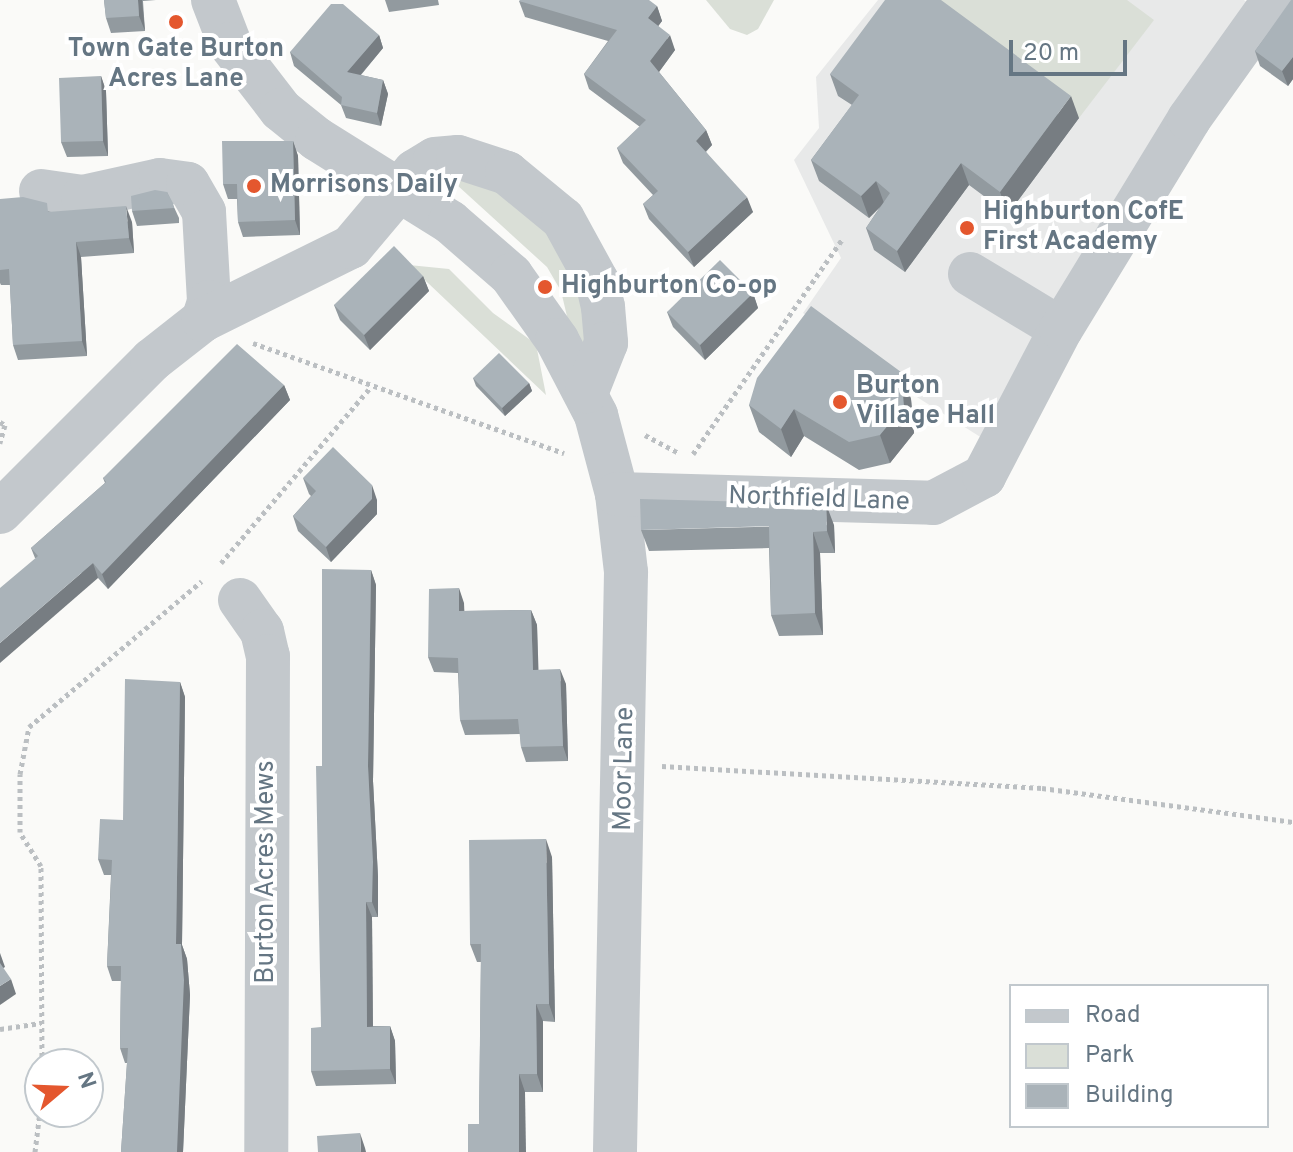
<!DOCTYPE html>
<html>
<head>
<meta charset="utf-8">
<style>
  body { margin:0 }
  #map { position:relative; width:1293px; height:1152px; overflow:hidden; background:#fafaf8; font-family:Overpass,sans-serif }
  div>[style] { position:absolute }
  .built>* { inset:0; background:#e8e9e9 }
  .green>* { inset:0; background:#dadfd7 }
  .path>* { height:5px; margin-top:-2.5px; transform-origin:0; background:repeating-linear-gradient(90deg,#bbbfc2 0 4px,transparent 0 8px) }
  .minor>* { height:44px; margin:-22px; padding:0 22px; transform-origin:22px; border-radius:22px; background:#c3c8cc }
  .wall>* { inset:0; background:#929a9f }
  .shaded-wall>* { inset:0; background:#777d82 }
  .building>* { inset:0; background:#aab3b9 }
  .dots>* { width:22px; height:22px; translate:-50% -50%; box-sizing:border-box; border:4px solid #fff; border-radius:50% }
  span { translate:-50% -50%; white-space:nowrap; text-align:center; line-height:1.15; -webkit-text-stroke:8px #fff; paint-order:stroke }
  .poi-label { font-size:26px; color:#657683; font-weight:700 }
  .left { translate:0 -50%; text-align:left }
  .street-label { font-size:26px; color:#657683 }
  .legend { position:absolute; left:1009px; top:984px; width:260px; height:144px; box-sizing:border-box; background:#fff; border:2px solid #c1c8cd; margin:0; padding:10px 14px; list-style:none; font-size:24px; color:#657683 }
  .legend li { display:flex; align-items:center; gap:16px; height:40px }
  .legend b { width:40px; border:2px solid #c1c8cd }
  .north { position:absolute; left:24px; top:1048px; width:80px; height:80px; box-sizing:border-box; background:#fff; border:2px solid #c1c8cd; border-radius:50%; rotate:71deg; font-size:22px; font-weight:700; line-height:32px; text-align:center; color:#657683 }
  .north::after { content:''; display:block; margin:auto; width:28px; height:36px; background:#e4572e; clip-path:polygon(50% 0,100% 100%,50% 72%,0 100%) }
  .scale { position:absolute; left:1009px; top:40px; width:118px; height:36px; box-sizing:border-box; border:4px solid #657683; border-top:0; padding-left:10px; font-size:24px; line-height:28px; white-space:nowrap; color:#657683; -webkit-text-stroke:6px #fff; paint-order:stroke }
</style>
</head>
<body>
<div id="map">
  <div class="built">
    <i style="clip-path:polygon(878px 0,1244px 0,1253px 8px,982px 438px,912px 394px,803px 313px,841px 258px,794px 160px,819px 128px,816px 77px)"></i>
  </div>
  <div class="green">
    <i style="clip-path:polygon(706px 0,774px 0,758px 29px,747px 35px,730px 29px)"></i>
    <i style="clip-path:polygon(920px 0,1127px 0,1154px 20px,1079px 118px)"></i>
    <i style="clip-path:polygon(449px 171px,496px 186px,579px 263px,592px 363px,570px 329px,561px 291px,547px 267px,457px 185px)"></i>
    <i style="clip-path:polygon(409px 265px,449px 269px,493px 313px,536px 344px,546px 395px)"></i>
  </div>
  <div class="path">
    <i style="left:253px;top:343px;width:330px;rotate:19.5deg"></i>
    <i style="left:0;top:422px;width:6px;rotate:31deg"></i>
    <i style="left:5px;top:425px;width:19px;rotate:106deg"></i>
    <i style="left:645px;top:435px;width:38px;rotate:28deg"></i>
    <i style="left:693px;top:454px;width:263px;rotate:-55.2deg"></i>
    <i style="left:221px;top:563px;width:231px;rotate:-49.6deg"></i>
    <i style="left:662px;top:766px;width:381px;rotate:3.3deg"></i>
    <i style="left:1042px;top:788px;width:253px;rotate:7.7deg"></i>
    <i style="left:0;top:1029px;width:41px;rotate:-8.3deg"></i>
    <i style="left:42px;top:1064px;width:198px;rotate:-90.3deg"></i>
    <i style="left:41px;top:866px;width:40px;rotate:-122deg"></i>
    <i style="left:20px;top:832px;width:58px;rotate:-90deg"></i>
    <i style="left:20px;top:774px;width:48px;rotate:-79.2deg"></i>
    <i style="left:29px;top:727px;width:226px;rotate:-40.2deg"></i>
    <i style="left:35px;top:1152px;width:41px;rotate:-83deg"></i>
  </div>
  <div class="minor">
    <i style="left:213px;top:0;width:47px;rotate:68.9deg"></i>
    <i style="left:230px;top:44px;width:83px;rotate:52.3deg"></i>
    <i style="left:281px;top:110px;width:46px;rotate:38.9deg"></i>
    <i style="left:317px;top:139px;width:157px;rotate:32deg"></i>
    <i style="left:450px;top:222px;width:81px;rotate:41deg"></i>
    <i style="left:511px;top:275px;width:80px;rotate:54.7deg"></i>
    <i style="left:557px;top:340px;width:85px;rotate:62.5deg"></i>
    <i style="left:596px;top:415px;width:82px;rotate:75.1deg"></i>
    <i style="left:617px;top:494px;width:79px;rotate:83.4deg"></i>
    <i style="left:626px;top:572px;width:580px;rotate:91.09deg"></i>
    <i style="left:41px;top:191px;width:42px;rotate:8.1deg"></i>
    <i style="left:83px;top:197px;width:79px;rotate:-12.4deg"></i>
    <i style="left:160px;top:180px;width:28px;rotate:8deg"></i>
    <i style="left:188px;top:184px;width:32px;rotate:60deg"></i>
    <i style="left:204px;top:212px;width:90px;rotate:86.8deg"></i>
    <i style="left:209px;top:302px;width:19px;rotate:108deg"></i>
    <i style="left:970px;top:274px;width:106px;rotate:31.1deg"></i>
    <i style="left:617px;top:494px;width:316px;rotate:1.6deg"></i>
    <i style="left:933px;top:503px;width:58px;rotate:-27.9deg"></i>
    <i style="left:984px;top:476px;width:166px;rotate:-62.4deg"></i>
    <i style="left:1061px;top:329px;width:246px;rotate:-58.6deg"></i>
    <i style="left:1189px;top:119px;width:146px;rotate:-54.5deg"></i>
    <i style="left:0;top:512px;width:215px;rotate:-45deg"></i>
    <i style="left:152px;top:360px;width:65px;rotate:-38.1deg"></i>
    <i style="left:203px;top:320px;width:165px;rotate:-26.3deg"></i>
    <i style="left:351px;top:247px;width:99px;rotate:-49.9deg"></i>
    <i style="left:415px;top:171px;width:23px;rotate:-31deg"></i>
    <i style="left:435px;top:159px;width:23px;rotate:-5deg"></i>
    <i style="left:458px;top:157px;width:52px;rotate:18.1deg"></i>
    <i style="left:507px;top:173px;width:72px;rotate:39.4deg"></i>
    <i style="left:563px;top:219px;width:71px;rotate:61.3deg"></i>
    <i style="left:597px;top:281px;width:27px;rotate:77deg"></i>
    <i style="left:603px;top:307px;width:36px;rotate:85deg"></i>
    <i style="left:606px;top:343px;width:52px;rotate:111.6deg"></i>
    <i style="left:240px;top:600px;width:38px;rotate:55deg"></i>
    <i style="left:262px;top:631px;width:26px;rotate:77deg"></i>
    <i style="left:268px;top:656px;width:496px;rotate:90.2deg"></i>
  </div>
  <div class="wall">
    <i style="clip-path:polygon(104px 0,156px 0,143px 1px,145px 31px,111px 33px,106px 18px)"></i>
    <i style="clip-path:polygon(385px 0,438px 0,439px 5px,389px 12px)"></i>
    <i style="clip-path:polygon(1293px 0,1293px 79px,1288px 86px,1260px 66px,1255px 51px)"></i>
    <i style="clip-path:polygon(519px 1px,657px 6px,662px 21px,658px 26px,675px 50px,659px 72px,706px 130px,712px 145px,706px 152px,753px 212px,694px 267px,649px 219px,643px 204px,653px 195px,623px 163px,617px 148px,640px 127px,589px 89px,584px 74px,608px 41px,525px 17px)"></i>
    <i style="clip-path:polygon(379px 35px,383px 48px,361px 75px,383px 80px,388px 94px,381px 126px,346px 118px,341px 105px,294px 66px,290px 52px)"></i>
    <i style="clip-path:polygon(830px 74px,1079px 118px,1008px 214px,969px 185px,905px 272px,874px 250px,866px 228px,880px 207px,869px 218px,819px 181px,811px 160px,852px 105px,838px 96px)"></i>
    <i style="clip-path:polygon(101px 76px,106px 91px,108px 156px,67px 157px,61px 142px)"></i>
    <i style="clip-path:polygon(293px 141px,298px 156px,300px 235px,243px 237px,238px 222px,237px 199px,228px 199px,223px 184px)"></i>
    <i style="clip-path:polygon(167px 192px,179px 218px,179px 223px,137px 226px,132px 211px)"></i>
    <i style="clip-path:polygon(0 199px,51px 212px,132px 222px,134px 253px,81px 257px,87px 356px,18px 360px,13px 345px,10px 285px,1px 285px,0 283px)"></i>
    <i style="clip-path:polygon(423px 276px,429px 291px,370px 350px,340px 320px,334px 305px)"></i>
    <i style="clip-path:polygon(753px 293px,758px 308px,705px 360px,673px 327px,667px 312px)"></i>
    <i style="clip-path:polygon(901px 372px,911px 399px,914px 433px,890px 463px,859px 470px,804px 436px,791px 457px,759px 432px,749px 405px)"></i>
    <i style="clip-path:polygon(473px 378px,529px 383px,532px 391px,505px 416px,476px 386px)"></i>
    <i style="clip-path:polygon(284px 385px,290px 400px,108px 589px,98px 578px,35px 558px,31px 548px,105px 483px,103px 478px)"></i>
    <i style="clip-path:polygon(303px 478px,377px 500px,377px 514px,331px 562px,298px 531px,293px 516px,311px 496px,309px 494px)"></i>
    <i style="clip-path:polygon(834px 525px,835px 553px,820px 553px,823px 635px,779px 636px,771px 615px,769px 548px,649px 551px,641px 530px)"></i>
    <i style="clip-path:polygon(371px 570px,376px 585px,373px 781px,378px 877px,378px 917px,372px 917px,373px 1026px,390px 1026px,395px 1041px,396px 1084px,316px 1086px,311px 1071px,321px 1027px,322px 766px)"></i>
    <i style="clip-path:polygon(464px 603px,464px 611px,531px 610px,537px 625px,538px 670px,566px 684px,568px 761px,526px 762px,521px 747px,520px 734px,465px 735px,460px 720px,458px 673px,434px 672px,428px 657px)"></i>
    <i style="clip-path:polygon(180px 682px,185px 697px,182px 945px,187px 959px,190px 995px,183px 1152px,121px 1152px,127px 1063px,125px 1063px,120px 1048px,121px 981px,112px 981px,107px 966px,111px 875px,104px 875px,98px 859px,123px 820px)"></i>
    <i style="clip-path:polygon(552px 857px,555px 1022px,543px 1021px,543px 1092px,525px 1092px,479px 1124px,481px 962px,477px 962px,470px 944px)"></i>
  </div>
  <div class="shaded-wall">
    <i style="clip-path:polygon(138px 0,142px 0,145px 31px,139px 16px)"></i>
    <i style="clip-path:polygon(657px 6px,662px 21px,653px 33px,648px 18px)"></i>
    <i style="clip-path:polygon(379px 35px,383px 48px,352px 85px,347px 72px)"></i>
    <i style="clip-path:polygon(670px 35px,675px 50px,656px 76px,650px 61px)"></i>
    <i style="clip-path:polygon(1293px 57px,1293px 79px,1288px 86px,1282px 71px)"></i>
    <i style="clip-path:polygon(101px 76px,106px 91px,108px 156px,103px 141px)"></i>
    <i style="clip-path:polygon(383px 80px,388px 94px,381px 126px,377px 113px)"></i>
    <i style="clip-path:polygon(1071px 96px,1079px 118px,1008px 214px,1000px 192px)"></i>
    <i style="clip-path:polygon(706px 130px,712px 145px,701px 156px,696px 141px)"></i>
    <i style="clip-path:polygon(293px 141px,298px 156px,300px 235px,295px 220px)"></i>
    <i style="clip-path:polygon(961px 163px,969px 185px,905px 272px,897px 251px)"></i>
    <i style="clip-path:polygon(876px 181px,884px 203px,869px 218px,861px 196px)"></i>
    <i style="clip-path:polygon(747px 197px,753px 212px,694px 267px,688px 252px)"></i>
    <i style="clip-path:polygon(126px 206px,132px 222px,134px 253px,129px 238px)"></i>
    <i style="clip-path:polygon(76px 242px,81px 257px,87px 356px,82px 341px)"></i>
    <i style="clip-path:polygon(423px 276px,429px 291px,370px 350px,364px 335px)"></i>
    <i style="clip-path:polygon(753px 293px,758px 308px,705px 360px,700px 345px)"></i>
    <i style="clip-path:polygon(901px 372px,911px 399px,914px 433px,890px 463px,880px 435px)"></i>
    <i style="clip-path:polygon(529px 383px,532px 391px,505px 416px,502px 408px)"></i>
    <i style="clip-path:polygon(284px 385px,290px 400px,108px 589px,102px 574px)"></i>
    <i style="clip-path:polygon(794px 409px,804px 436px,791px 457px,781px 429px)"></i>
    <i style="clip-path:polygon(372px 485px,377px 500px,377px 514px,331px 562px,326px 547px)"></i>
    <i style="clip-path:polygon(826px 504px,834px 525px,835px 553px,827px 531px)"></i>
    <i style="clip-path:polygon(813px 532px,820px 553px,823px 635px,815px 613px)"></i>
    <i style="clip-path:polygon(93px 563px,98px 578px,0 663px,0 643px)"></i>
    <i style="clip-path:polygon(371px 570px,376px 585px,373px 781px,378px 877px,378px 917px,372px 902px,368px 766px)"></i>
    <i style="clip-path:polygon(459px 588px,464px 603px,465px 626px,459px 611px)"></i>
    <i style="clip-path:polygon(531px 610px,537px 625px,539px 685px,533px 670px)"></i>
    <i style="clip-path:polygon(560px 669px,566px 684px,568px 761px,563px 746px)"></i>
    <i style="clip-path:polygon(180px 682px,185px 697px,182px 945px,187px 959px,190px 995px,183px 1152px,177px 1152px,176px 944px)"></i>
    <i style="clip-path:polygon(546px 839px,552px 857px,555px 1022px,549px 1004px)"></i>
    <i style="clip-path:polygon(366px 902px,372px 917px,373px 1042px,367px 1027px)"></i>
    <i style="clip-path:polygon(0 953px,5px 967px,0 970px)"></i>
    <i style="clip-path:polygon(11px 979px,16px 994px,0 1005px,0 986px)"></i>
    <i style="clip-path:polygon(536px 1004px,543px 1021px,543px 1092px,537px 1074px)"></i>
    <i style="clip-path:polygon(390px 1026px,395px 1041px,396px 1084px,390px 1069px)"></i>
    <i style="clip-path:polygon(519px 1074px,525px 1092px,526px 1152px,519px 1152px)"></i>
    <i style="clip-path:polygon(360px 1133px,365px 1148px,366px 1152px,361px 1152px)"></i>
  </div>
  <div class="building">
    <i style="clip-path:polygon(104px 0,138px 0,139px 16px,106px 18px)"></i>
    <i style="clip-path:polygon(520px 0,649px 0,657px 6px,648px 18px,670px 35px,650px 61px,706px 130px,696px 141px,747px 197px,688px 252px,643px 204px,658px 191px,617px 148px,646px 120px,584px 74px,617px 30px,519px 1px)"></i>
    <i style="clip-path:polygon(885px 0,941px 0,1071px 96px,1000px 192px,961px 163px,897px 251px,866px 228px,890px 193px,876px 181px,861px 196px,811px 160px,859px 95px,830px 74px)"></i>
    <i style="clip-path:polygon(1291px 0,1293px 0,1293px 57px,1282px 71px,1255px 51px)"></i>
    <i style="clip-path:polygon(331px 4px,343px 4px,379px 35px,347px 72px,383px 80px,377px 113px,341px 105px,342px 97px,290px 52px)"></i>
    <i style="clip-path:polygon(101px 76px,103px 141px,61px 142px,59px 78px)"></i>
    <i style="clip-path:polygon(222px 141px,293px 141px,295px 220px,238px 222px,237px 184px,223px 184px)"></i>
    <i style="clip-path:polygon(155px 190px,167px 192px,173px 203px,174px 208px,132px 211px,131px 196px)"></i>
    <i style="clip-path:polygon(23px 197px,47px 203px,48px 212px,126px 206px,129px 238px,76px 242px,82px 341px,13px 345px,9px 269px,0 270px,0 199px)"></i>
    <i style="clip-path:polygon(394px 246px,423px 276px,364px 335px,334px 305px)"></i>
    <i style="clip-path:polygon(720px 260px,753px 293px,700px 345px,667px 312px)"></i>
    <i style="clip-path:polygon(811px 306px,901px 372px,904px 406px,880px 435px,849px 442px,794px 409px,781px 429px,749px 405px,757px 378px)"></i>
    <i style="clip-path:polygon(237px 344px,284px 385px,102px 574px,93px 563px,0 643px,0 588px,38px 556px,31px 548px,106px 482px,103px 478px)"></i>
    <i style="clip-path:polygon(499px 353px,529px 383px,502px 408px,473px 378px)"></i>
    <i style="clip-path:polygon(333px 447px,372px 485px,372px 499px,326px 547px,293px 516px,316px 491px,303px 478px)"></i>
    <i style="clip-path:polygon(640px 499px,826px 504px,827px 531px,813px 532px,815px 613px,771px 615px,769px 526px,641px 530px)"></i>
    <i style="clip-path:polygon(322px 569px,371px 570px,368px 766px,373px 862px,372px 902px,366px 902px,367px 1027px,390px 1026px,390px 1069px,311px 1071px,311px 1028px,321px 1027px,316px 766px,322px 766px)"></i>
    <i style="clip-path:polygon(459px 588px,459px 611px,531px 610px,533px 670px,560px 669px,563px 746px,521px 747px,518px 719px,460px 720px,458px 658px,428px 657px,429px 589px)"></i>
    <i style="clip-path:polygon(125px 679px,180px 682px,176px 944px,181px 944px,184px 980px,177px 1152px,121px 1152px,128px 1048px,120px 1048px,121px 966px,107px 966px,112px 860px,98px 859px,100px 819px,123px 820px)"></i>
    <i style="clip-path:polygon(546px 839px,549px 1004px,536px 1004px,537px 1074px,519px 1074px,519px 1152px,468px 1152px,468px 1124px,479px 1124px,481px 944px,470px 944px,469px 840px)"></i>
    <i style="clip-path:polygon(0 963px,11px 979px,0 986px)"></i>
    <i style="clip-path:polygon(360px 1133px,361px 1152px,318px 1152px,317px 1136px)"></i>
  </div>
  <div class="dots">
    <i style="left:176px;top:22px;background:#e4572e"></i>
    <i style="left:254px;top:186px;background:#e4572e"></i>
    <i style="left:967px;top:228px;background:#e4572e"></i>
    <i style="left:545px;top:287px;background:#e4572e"></i>
    <i style="left:840px;top:402px;background:#e4572e"></i>
  </div>
  <div class="poi-label">
    <span style="left:176px;top:65px">Town Gate Burton<br>Acres Lane</span>
    <span class="left" style="left:270px;top:186px">Morrisons Daily</span>
    <span class="left" style="left:983px;top:228px">Highburton CofE<br>First Academy</span>
    <span class="left" style="left:561px;top:287px">Highburton Co-op</span>
    <span class="left" style="left:856px;top:402px">Burton<br>Village Hall</span>
  </div>
  <div class="street-label">
    <span style="left:819px;top:500px;rotate:2deg">Northfield Lane</span>
    <span style="left:625px;top:769px;rotate:-89deg">Moor Lane</span>
    <span style="left:267px;top:872px;rotate:-90deg">Burton Acres Mews</span>
  </div>
  <ul class="legend">
  <li><b style="height:10px;background:#c3c8cc"></b>Road</li>
  <li><b style="height:22px;background:#dadfd7"></b>Park</li>
  <li><b style="height:22px;background:#aab3b9"></b>Building</li>
  </ul>
  <div class="north">N</div>
  <div class="scale">20 m</div>
</div>
</body>
</html>
